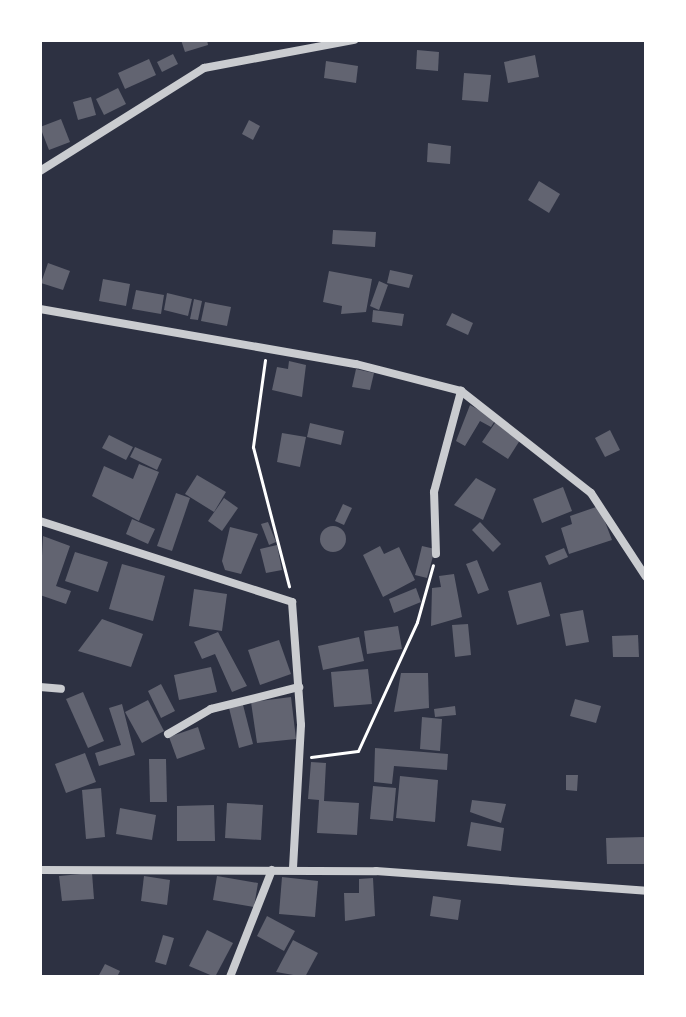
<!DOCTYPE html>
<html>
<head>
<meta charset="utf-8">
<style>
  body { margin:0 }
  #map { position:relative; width:686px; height:1017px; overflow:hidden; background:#2d3142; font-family:Inter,sans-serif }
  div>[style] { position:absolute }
  .building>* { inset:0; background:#626471 }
  .round { border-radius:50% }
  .path>* { height:3px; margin:-1.5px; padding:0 1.5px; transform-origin:1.5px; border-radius:1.5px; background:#fff }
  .minor>* { height:8px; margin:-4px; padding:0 4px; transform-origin:4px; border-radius:4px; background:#caccd0 }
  span { translate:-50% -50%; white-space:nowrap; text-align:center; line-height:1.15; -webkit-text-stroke:6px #fff; paint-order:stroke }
  .frame { position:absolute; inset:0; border:42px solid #fff; pointer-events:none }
</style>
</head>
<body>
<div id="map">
  <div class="building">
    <i style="clip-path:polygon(181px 40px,207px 40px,208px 45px,185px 52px)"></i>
    <i style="clip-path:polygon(417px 50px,439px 52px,438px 71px,416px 69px)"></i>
    <i style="clip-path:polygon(173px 54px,178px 64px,162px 72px,157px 62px)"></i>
    <i style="clip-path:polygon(535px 55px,539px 77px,508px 83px,504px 62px)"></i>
    <i style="clip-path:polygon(149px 59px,156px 75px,125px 89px,118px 73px)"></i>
    <i style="clip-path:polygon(326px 61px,358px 66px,356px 83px,324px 78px)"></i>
    <i style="clip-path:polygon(464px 73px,491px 75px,488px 102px,462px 100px)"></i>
    <i style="clip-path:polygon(118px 88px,126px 104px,104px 115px,96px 99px)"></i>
    <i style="clip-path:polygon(91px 97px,96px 115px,78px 120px,73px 102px)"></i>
    <i style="clip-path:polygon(61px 119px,70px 142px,49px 150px,40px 127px)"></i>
    <i style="clip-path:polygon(249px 120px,260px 126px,253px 140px,242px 134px)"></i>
    <i style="clip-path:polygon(428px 143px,451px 146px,450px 164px,427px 162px)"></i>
    <i style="clip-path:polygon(539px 181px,560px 194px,549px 213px,528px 200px)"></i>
    <i style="clip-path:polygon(333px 230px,376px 232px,375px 247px,332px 244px)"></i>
    <i style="clip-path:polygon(48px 263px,70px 271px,63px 290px,41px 283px)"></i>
    <i style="clip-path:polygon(390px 270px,413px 275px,409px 288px,387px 283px)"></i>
    <i style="clip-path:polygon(329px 271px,372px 279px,366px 312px,341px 314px,342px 306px,323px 302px)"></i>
    <i style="clip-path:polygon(103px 279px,130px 284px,126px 306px,99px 301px)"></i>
    <i style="clip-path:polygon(379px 281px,388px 285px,379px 310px,370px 306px)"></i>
    <i style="clip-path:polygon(136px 290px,164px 295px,161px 314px,132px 309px)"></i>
    <i style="clip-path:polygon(167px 293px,192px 299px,188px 316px,164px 310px)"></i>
    <i style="clip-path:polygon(194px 299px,202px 301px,198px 320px,190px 319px)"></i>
    <i style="clip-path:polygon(205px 302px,231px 307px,227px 326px,201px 321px)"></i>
    <i style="clip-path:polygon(373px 310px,404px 314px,402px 326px,372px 322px)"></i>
    <i style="clip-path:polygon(452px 313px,473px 323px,468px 335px,446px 325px)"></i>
    <i style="clip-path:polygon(289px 361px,306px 365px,302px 397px,272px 390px,277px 367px,288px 369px)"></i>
    <i style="clip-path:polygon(356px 369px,374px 373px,370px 390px,352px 387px)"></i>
    <i style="clip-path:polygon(470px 405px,496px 419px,491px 427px,480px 421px,465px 446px,456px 441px)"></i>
    <i style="clip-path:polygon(497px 420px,522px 437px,508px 459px,482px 442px)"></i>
    <i style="clip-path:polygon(310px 423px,344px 431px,341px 445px,307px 437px)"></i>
    <i style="clip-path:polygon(610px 430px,620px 450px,605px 457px,595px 438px)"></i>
    <i style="clip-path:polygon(282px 433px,306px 437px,300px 467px,277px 462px)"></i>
    <i style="clip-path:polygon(109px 435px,133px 447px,126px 460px,102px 448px)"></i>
    <i style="clip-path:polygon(135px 447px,162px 459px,157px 470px,130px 457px)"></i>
    <i style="clip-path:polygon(139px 464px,159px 472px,139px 521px,92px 496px,104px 466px,133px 479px)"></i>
    <i style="clip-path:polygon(197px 475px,226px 492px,214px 512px,185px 494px)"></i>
    <i style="clip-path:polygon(476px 478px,496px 489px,483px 520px,454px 505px)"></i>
    <i style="clip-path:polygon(563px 487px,572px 511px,542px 523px,533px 499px)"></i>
    <i style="clip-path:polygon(176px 493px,190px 498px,172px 551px,157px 546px)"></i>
    <i style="clip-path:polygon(224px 498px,238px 508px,222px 531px,208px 521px)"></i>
    <i style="clip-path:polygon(343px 504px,352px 508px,344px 525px,335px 521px)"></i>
    <i style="clip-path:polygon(599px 506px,612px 540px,569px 554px,561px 528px,572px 524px,570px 516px)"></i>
    <i style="clip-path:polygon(132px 519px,155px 529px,148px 544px,126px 534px)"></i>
    <i style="clip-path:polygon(268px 522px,276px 542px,269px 545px,261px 524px)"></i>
    <i style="clip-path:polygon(480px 522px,501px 544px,493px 552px,472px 530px)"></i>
    <i class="round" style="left:320px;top:526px;width:26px;height:26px"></i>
    <i style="clip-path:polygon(230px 527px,258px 534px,241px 574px,225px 570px,222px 561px)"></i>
    <i style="clip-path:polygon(43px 536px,70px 546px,56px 586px,71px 591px,66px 604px,40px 595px)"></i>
    <i style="clip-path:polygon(277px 545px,282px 570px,266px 573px,260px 549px)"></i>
    <i style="clip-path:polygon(380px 546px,384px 554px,399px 547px,415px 580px,383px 597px,363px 555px)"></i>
    <i style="clip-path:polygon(422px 546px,435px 549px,427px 578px,415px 575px)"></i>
    <i style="clip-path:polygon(564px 548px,568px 557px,549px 565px,545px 556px)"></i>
    <i style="clip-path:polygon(75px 552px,108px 562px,98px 592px,65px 581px)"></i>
    <i style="clip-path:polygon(477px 560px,489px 590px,478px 594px,466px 564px)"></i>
    <i style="clip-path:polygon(122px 564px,165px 576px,153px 621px,109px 609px)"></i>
    <i style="clip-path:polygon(454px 574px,462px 617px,431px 626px,432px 588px,441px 587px,439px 576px)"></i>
    <i style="clip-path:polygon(541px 582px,550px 616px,517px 625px,508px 591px)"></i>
    <i style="clip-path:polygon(416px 588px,421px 602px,394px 613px,389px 599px)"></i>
    <i style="clip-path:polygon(194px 589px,227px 594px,222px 631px,189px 626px)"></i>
    <i style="clip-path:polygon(583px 610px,589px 642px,566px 646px,560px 614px)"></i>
    <i style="clip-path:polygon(102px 619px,143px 634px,131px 667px,78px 651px)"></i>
    <i style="clip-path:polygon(468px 624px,471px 655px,455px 657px,452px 625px)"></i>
    <i style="clip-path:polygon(398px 626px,402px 649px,367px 654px,364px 631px)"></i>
    <i style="clip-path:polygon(218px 632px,247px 686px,232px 692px,215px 654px,202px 659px,194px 642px)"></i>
    <i style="clip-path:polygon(638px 635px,639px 657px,613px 657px,612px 636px)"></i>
    <i style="clip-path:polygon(359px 637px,364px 661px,323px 670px,318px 646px)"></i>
    <i style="clip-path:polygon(279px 640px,291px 674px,260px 685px,248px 650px)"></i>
    <i style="clip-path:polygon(211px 667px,217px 692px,179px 700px,174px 675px)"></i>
    <i style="clip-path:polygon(368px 669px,372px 704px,334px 707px,331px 672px)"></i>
    <i style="clip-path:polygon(401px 673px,428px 673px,429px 708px,394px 712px)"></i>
    <i style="clip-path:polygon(161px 684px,175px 711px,161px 718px,148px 691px)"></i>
    <i style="clip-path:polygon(83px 692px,104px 741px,88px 748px,66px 699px)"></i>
    <i style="clip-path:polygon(291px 697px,296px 739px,257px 743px,251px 702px)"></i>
    <i style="clip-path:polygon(575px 699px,601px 706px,596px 723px,570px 716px)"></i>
    <i style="clip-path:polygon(148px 700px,164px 731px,142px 743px,125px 712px)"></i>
    <i style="clip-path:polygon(242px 701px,253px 744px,239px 748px,228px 704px)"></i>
    <i style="clip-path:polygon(122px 704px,135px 755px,99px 766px,95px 753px,121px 745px,109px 708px)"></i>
    <i style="clip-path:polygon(455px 706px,456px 715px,435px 717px,434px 709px)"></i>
    <i style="clip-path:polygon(422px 717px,442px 719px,440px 751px,420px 749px)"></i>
    <i style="clip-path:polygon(198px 727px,205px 749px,177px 759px,169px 737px)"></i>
    <i style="clip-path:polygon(375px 748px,448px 754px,447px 770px,394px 766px,392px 784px,374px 782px)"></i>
    <i style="clip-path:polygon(85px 753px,96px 782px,66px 793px,55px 764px)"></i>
    <i style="clip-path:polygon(149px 759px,166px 759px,167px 802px,150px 802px)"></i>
    <i style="clip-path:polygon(311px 762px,326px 763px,324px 801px,359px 803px,357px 835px,317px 833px,319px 800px,308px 799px)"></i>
    <i style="clip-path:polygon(566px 775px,578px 775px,577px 791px,566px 790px)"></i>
    <i style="clip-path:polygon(400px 776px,438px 780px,435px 822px,396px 818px)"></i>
    <i style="clip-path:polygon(373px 786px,396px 788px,393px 821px,370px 819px)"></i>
    <i style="clip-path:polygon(101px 788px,105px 837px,86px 839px,82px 790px)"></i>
    <i style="clip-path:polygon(472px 800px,506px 804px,501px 823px,470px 812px)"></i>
    <i style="clip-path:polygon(227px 803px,263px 805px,261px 840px,225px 838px)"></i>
    <i style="clip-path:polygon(214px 805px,215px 841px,177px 841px,177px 806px)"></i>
    <i style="clip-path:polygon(120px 808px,156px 815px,152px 840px,116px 834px)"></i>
    <i style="clip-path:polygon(471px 822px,504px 828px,501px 851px,467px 846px)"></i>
    <i style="clip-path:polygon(645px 837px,645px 864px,607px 864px,606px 838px)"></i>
    <i style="clip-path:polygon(92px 873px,94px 899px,62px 901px,59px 876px)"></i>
    <i style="clip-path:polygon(144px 876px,170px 880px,167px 905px,141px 901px)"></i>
    <i style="clip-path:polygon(217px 876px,258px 883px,254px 907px,213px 900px)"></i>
    <i style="clip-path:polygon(282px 877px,318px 881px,315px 917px,279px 914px)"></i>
    <i style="clip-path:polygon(373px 878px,375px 916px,345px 921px,344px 893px,359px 893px,359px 879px)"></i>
    <i style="clip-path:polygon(433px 896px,461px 900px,458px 920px,430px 916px)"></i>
    <i style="clip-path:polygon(267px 916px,295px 931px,284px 951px,257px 936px)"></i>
    <i style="clip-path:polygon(207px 930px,233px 943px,215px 977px,189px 966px)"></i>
    <i style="clip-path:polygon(163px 935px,174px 938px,166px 965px,155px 962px)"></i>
    <i style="clip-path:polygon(293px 940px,318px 953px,305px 977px,276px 972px)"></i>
    <i style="clip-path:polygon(105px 964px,120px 971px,117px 977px,98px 977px)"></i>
  </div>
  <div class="path">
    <i style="left:265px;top:360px;width:88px;rotate:97.9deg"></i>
    <i style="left:253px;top:447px;width:144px;rotate:75.5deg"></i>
    <i style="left:311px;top:757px;width:47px;rotate:-7.3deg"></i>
    <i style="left:358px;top:751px;width:142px;rotate:-65.4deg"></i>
    <i style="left:417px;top:622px;width:59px;rotate:-74.3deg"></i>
  </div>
  <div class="minor">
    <i style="left:40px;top:171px;width:194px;rotate:-32.1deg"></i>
    <i style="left:204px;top:68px;width:153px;rotate:-10.6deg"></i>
    <i style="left:40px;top:309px;width:321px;rotate:9.9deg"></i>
    <i style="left:356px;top:364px;width:108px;rotate:14.4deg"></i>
    <i style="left:461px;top:391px;width:165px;rotate:38.1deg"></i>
    <i style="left:591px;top:493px;width:100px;rotate:56.8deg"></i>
    <i style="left:40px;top:521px;width:265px;rotate:17.8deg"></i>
    <i style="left:292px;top:602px;width:123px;rotate:85.8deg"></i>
    <i style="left:301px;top:725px;width:143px;rotate:93.2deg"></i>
    <i style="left:436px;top:554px;width:62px;rotate:-91.8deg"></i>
    <i style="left:434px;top:492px;width:105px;rotate:-75deg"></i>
    <i style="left:40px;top:687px;width:21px;rotate:5deg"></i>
    <i style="left:168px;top:734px;width:50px;rotate:-30.2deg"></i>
    <i style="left:211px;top:709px;width:91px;rotate:-14deg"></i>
    <i style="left:40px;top:870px;width:336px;rotate:0.2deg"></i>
    <i style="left:376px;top:871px;width:271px;rotate:4.2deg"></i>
    <i style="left:230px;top:977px;width:115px;rotate:-68.6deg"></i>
  </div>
  <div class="frame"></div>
</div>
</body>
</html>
